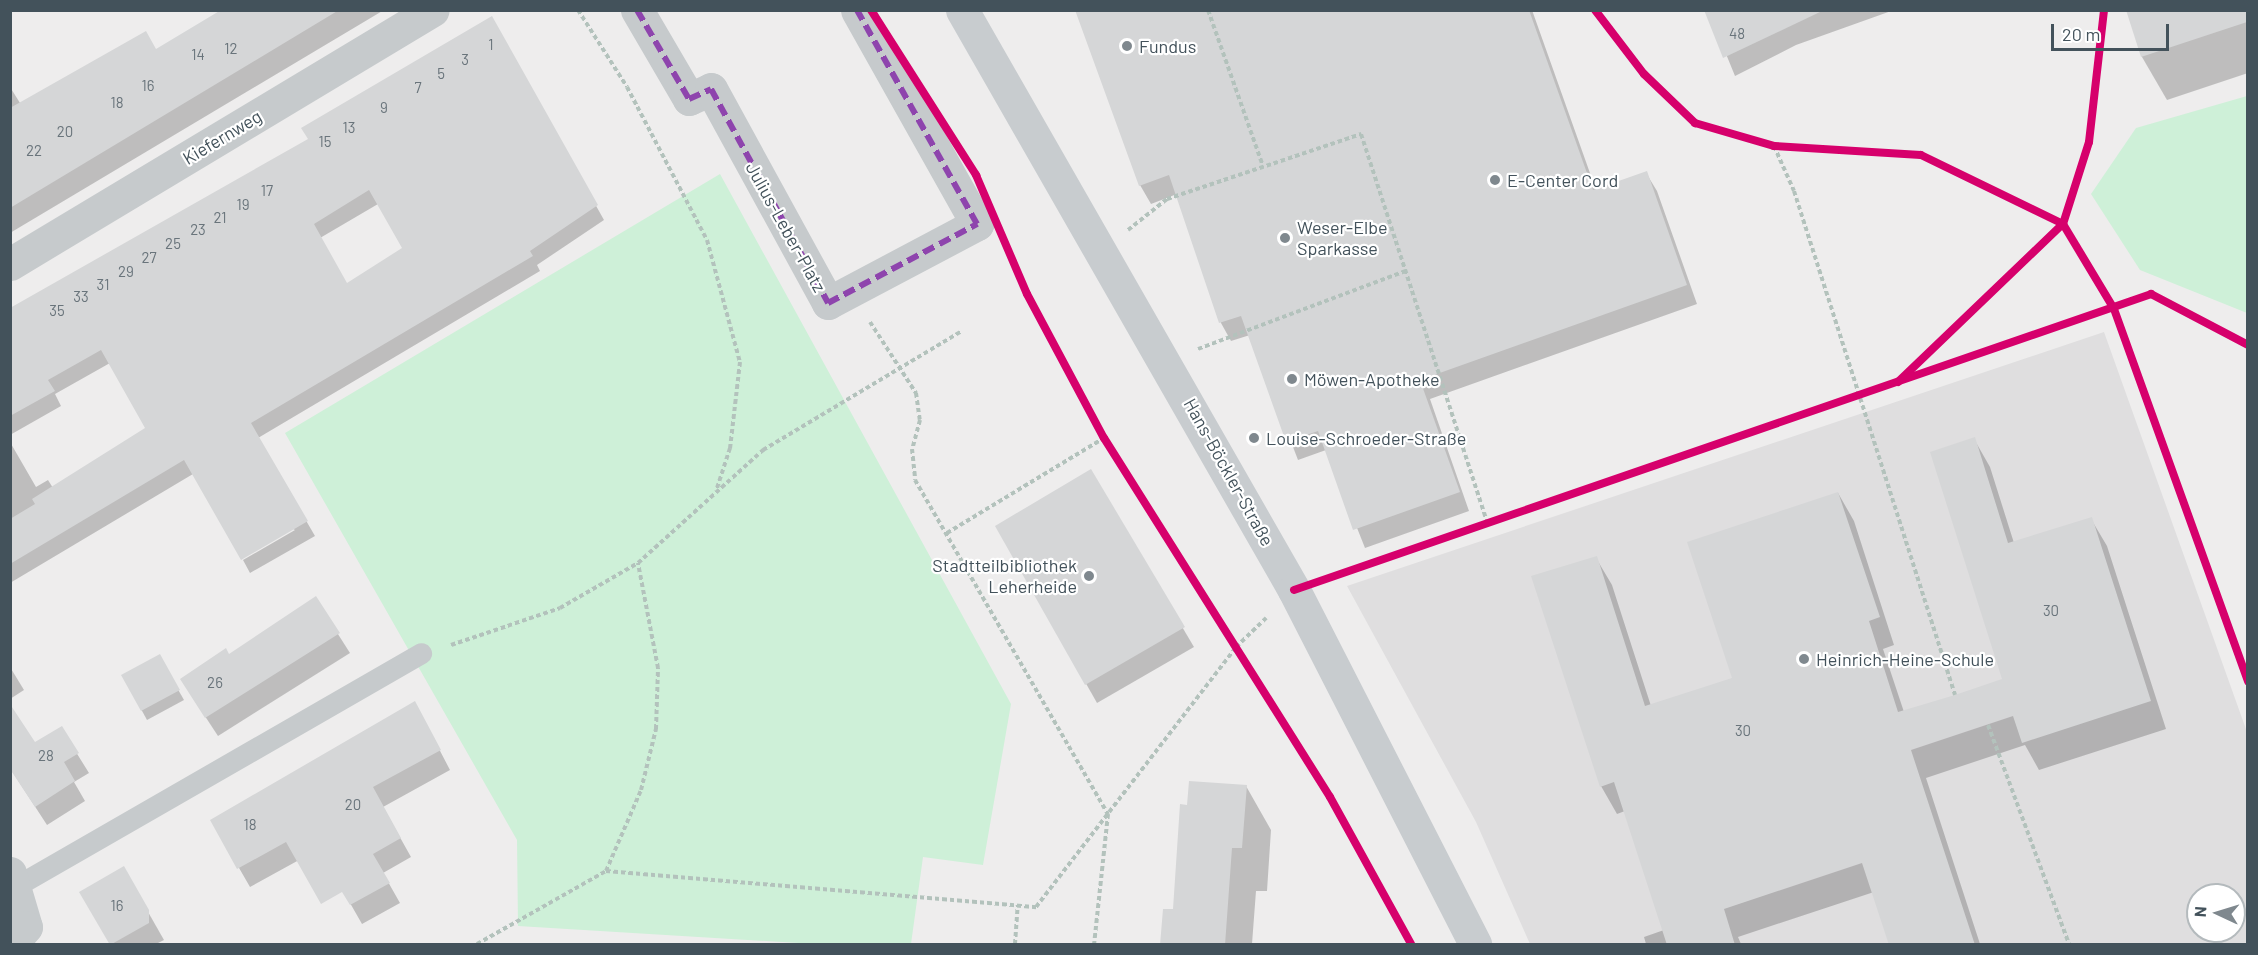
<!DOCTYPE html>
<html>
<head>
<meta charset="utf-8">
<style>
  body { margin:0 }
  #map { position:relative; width:2258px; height:955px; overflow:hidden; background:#eeeded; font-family:Barlow,sans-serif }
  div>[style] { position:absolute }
  .education>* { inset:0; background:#dfdedf }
  .green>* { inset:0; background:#cef0d8 }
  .shadow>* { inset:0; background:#0003 }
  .building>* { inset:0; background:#d5d6d7 }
  .path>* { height:4px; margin-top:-2px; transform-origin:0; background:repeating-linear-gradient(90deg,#b3c2bc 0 4.5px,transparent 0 7.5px) }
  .lane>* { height:21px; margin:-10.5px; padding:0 10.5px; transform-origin:10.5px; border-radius:10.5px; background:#c6cacc }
  .street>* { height:33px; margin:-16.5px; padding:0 16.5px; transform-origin:16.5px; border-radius:16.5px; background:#c6cacc }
  .secondary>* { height:33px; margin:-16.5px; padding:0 16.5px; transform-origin:16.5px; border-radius:16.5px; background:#c8cccf }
  .quiet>* { height:6px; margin-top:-3px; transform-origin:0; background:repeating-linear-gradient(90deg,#8e44ad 0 12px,transparent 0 18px) }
  .cycleway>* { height:8px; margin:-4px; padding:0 4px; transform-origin:4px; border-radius:4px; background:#d6006c }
  .dots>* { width:16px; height:16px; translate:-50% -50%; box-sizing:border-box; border:3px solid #fff; border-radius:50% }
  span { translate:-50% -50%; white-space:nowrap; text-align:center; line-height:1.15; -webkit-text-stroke:4.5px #fff; paint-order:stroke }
  .number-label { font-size:15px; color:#69747b }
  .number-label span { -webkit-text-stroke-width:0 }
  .poi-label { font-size:18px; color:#43525b }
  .left { translate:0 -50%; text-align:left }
  .right { translate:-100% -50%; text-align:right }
  .street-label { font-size:18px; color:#43525b }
  .frame { position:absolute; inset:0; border:12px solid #43525b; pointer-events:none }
  .north { position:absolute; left:2186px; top:883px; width:60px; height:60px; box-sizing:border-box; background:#fff; border:2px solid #b4babd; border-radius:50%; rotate:274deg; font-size:16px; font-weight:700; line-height:24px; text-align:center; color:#43525b }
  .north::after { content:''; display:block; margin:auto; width:21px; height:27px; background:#7f888e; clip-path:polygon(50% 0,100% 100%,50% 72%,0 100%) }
  .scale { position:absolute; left:2051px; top:24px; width:118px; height:27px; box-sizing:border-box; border:3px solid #43525b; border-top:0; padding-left:8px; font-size:18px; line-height:21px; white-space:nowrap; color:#43525b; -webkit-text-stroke:4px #fff; paint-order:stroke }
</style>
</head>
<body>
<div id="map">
  <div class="education">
    <i style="clip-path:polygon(evenodd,2104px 332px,2247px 732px,2247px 944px,1530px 944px,1476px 822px,1347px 586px,2104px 332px,2198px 895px,2234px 895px,2234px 931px,2198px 931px,2198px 895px)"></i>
  </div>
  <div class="green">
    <i style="clip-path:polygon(2247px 96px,2248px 96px,2247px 313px,2140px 270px,2091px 194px,2136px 128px)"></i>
    <i style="clip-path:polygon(720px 174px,1011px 704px,983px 865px,923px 857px,911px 944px,815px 944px,518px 926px,517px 840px,285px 433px)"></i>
  </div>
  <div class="shadow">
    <i style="clip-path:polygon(224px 10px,384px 10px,10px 233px,10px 87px,20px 103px,156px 51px)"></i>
    <i style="clip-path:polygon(1225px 10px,1532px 10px,1596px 190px,1646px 173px,1657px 191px,1697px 304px,1430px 399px,1469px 511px,1365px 548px,1326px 450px,1298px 460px,1250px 335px,1231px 341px,1221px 323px,1177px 194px,1151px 204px,1140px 185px)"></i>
    <i style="clip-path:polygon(1708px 10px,1894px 10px,1796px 45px,1735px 76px)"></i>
    <i style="clip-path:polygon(2127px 10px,2248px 10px,2248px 73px,2167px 100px,2142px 57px)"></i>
    <i style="clip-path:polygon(evenodd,491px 18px,604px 220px,537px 265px,540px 271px,258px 438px,315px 536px,250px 573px,243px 560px,295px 530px,193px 474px,10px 583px,10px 442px,36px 487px,48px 480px,53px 488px,147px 428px,110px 363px,55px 394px,61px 406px,10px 435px,10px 310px,309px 140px,491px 18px,378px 204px,404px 249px,346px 285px,320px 238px,378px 204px)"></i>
    <i style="clip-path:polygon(1974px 439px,1990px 467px,2014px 543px,2091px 519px,2107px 546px,2166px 729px,2039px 770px,2025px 745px,1926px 778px,1980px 944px,1891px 944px,1874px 892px,1738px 937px,1741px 944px,1646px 944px,1644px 937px,1664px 930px,1625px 811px,1617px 814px,1601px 786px,1596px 558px,1612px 585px,1651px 706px,1734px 678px,1838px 493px,1854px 521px,1894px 645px,1883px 649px,1904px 712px,2004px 680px)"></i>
    <i style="clip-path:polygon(1090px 471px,1194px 647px,1097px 703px,997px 526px)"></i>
    <i style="clip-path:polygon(315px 598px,350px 653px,218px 736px,193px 698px,229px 656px)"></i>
    <i style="clip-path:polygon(159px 656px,184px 700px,147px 720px,123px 676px)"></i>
    <i style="clip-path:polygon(10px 667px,24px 690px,10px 699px)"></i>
    <i style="clip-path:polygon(425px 722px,450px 770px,383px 807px,411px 857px,383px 873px,400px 903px,362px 924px,334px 875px,350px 832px,250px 887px,212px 821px)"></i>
    <i style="clip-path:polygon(61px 728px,89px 773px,74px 782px,85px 801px,47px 825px,10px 768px)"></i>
    <i style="clip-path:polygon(1246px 786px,1271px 830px,1267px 891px,1256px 891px,1252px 944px,1162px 944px,1174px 911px,1188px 806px)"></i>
    <i style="clip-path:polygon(123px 868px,164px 940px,156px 944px,111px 944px,82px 893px)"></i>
  </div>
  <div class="building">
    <i style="clip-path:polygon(221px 10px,339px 10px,10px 208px,10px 108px,146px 31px,156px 49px)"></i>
    <i style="clip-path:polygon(1075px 10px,1529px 10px,1593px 190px,1647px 171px,1687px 285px,1420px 380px,1460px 492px,1353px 530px,1318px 431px,1286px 442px,1241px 316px,1219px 323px,1169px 175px,1139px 186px)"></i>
    <i style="clip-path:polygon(1704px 10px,1820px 10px,1820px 12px,1723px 58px)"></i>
    <i style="clip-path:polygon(2126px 10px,2247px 10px,2247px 22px,2141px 57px)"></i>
    <i style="clip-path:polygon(evenodd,492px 16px,598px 205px,530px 251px,533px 256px,251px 423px,308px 521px,241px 560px,184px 460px,10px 564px,10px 519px,35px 504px,32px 499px,145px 428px,101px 350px,48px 380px,55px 391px,10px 416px,10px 308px,308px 139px,301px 128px,492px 16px,369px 190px,402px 248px,347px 283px,314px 224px,369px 190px)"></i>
    <i style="clip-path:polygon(1975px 437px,2008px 543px,2092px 517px,2151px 701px,2022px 743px,2013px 716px,1911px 750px,1975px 945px,1889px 945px,1862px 863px,1724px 909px,1735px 945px,1667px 945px,1614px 782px,1600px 787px,1531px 576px,1597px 556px,1645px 706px,1732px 678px,1687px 542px,1838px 492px,1880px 617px,1869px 621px,1898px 712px,1955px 695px,2002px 679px,1930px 452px)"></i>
    <i style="clip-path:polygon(1091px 469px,1185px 627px,1085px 685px,995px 526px)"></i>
    <i style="clip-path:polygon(316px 596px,340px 633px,205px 718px,180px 679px,226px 648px,229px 654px)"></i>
    <i style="clip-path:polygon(160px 654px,180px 690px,141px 711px,121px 675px)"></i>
    <i style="clip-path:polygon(415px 701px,441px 750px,373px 787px,401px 838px,373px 854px,390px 883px,350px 905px,342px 892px,321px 904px,286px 842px,237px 869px,210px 820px)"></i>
    <i style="clip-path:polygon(10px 704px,35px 742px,62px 726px,79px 753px,64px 762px,75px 781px,35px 807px,10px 769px)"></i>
    <i style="clip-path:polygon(1189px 781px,1247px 785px,1242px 848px,1232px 848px,1225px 945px,1160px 945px,1163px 909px,1173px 909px,1180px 804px,1187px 805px)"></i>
    <i style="clip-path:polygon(124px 866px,149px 910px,149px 923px,110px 945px,79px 892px)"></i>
  </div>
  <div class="path">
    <i style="left:578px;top:10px;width:91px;rotate:57.5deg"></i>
    <i style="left:627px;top:87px;width:173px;rotate:62.4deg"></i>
    <i style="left:707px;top:240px;width:126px;rotate:74.9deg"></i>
    <i style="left:740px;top:362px;width:87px;rotate:96.6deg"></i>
    <i style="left:730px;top:448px;width:45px;rotate:108deg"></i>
    <i style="left:1208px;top:10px;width:165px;rotate:70.6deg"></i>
    <i style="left:1774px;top:146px;width:49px;rotate:66deg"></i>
    <i style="left:1794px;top:191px;width:529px;rotate:72.28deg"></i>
    <i style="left:1128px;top:230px;width:50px;rotate:-38.5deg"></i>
    <i style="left:1167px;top:199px;width:205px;rotate:-18.5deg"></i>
    <i style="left:1361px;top:134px;width:411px;rotate:72deg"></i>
    <i style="left:870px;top:322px;width:85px;rotate:57.1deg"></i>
    <i style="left:916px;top:393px;width:27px;rotate:82deg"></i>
    <i style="left:920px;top:420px;width:30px;rotate:105deg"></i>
    <i style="left:912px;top:449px;width:31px;rotate:84deg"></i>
    <i style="left:915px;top:480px;width:386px;rotate:60deg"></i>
    <i style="left:1108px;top:814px;width:131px;rotate:96.1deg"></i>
    <i style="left:1198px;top:349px;width:222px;rotate:-20.6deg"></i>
    <i style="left:947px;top:533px;width:184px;rotate:-31.2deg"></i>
    <i style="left:451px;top:645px;width:115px;rotate:-18.7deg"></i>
    <i style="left:560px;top:608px;width:90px;rotate:-30deg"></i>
    <i style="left:638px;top:563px;width:169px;rotate:-42.1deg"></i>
    <i style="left:763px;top:450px;width:230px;rotate:-30.9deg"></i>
    <i style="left:1988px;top:725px;width:233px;rotate:69.7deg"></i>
    <i style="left:606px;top:871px;width:88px;rotate:-66.6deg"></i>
    <i style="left:641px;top:790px;width:63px;rotate:-76.2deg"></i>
    <i style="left:656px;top:729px;width:61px;rotate:-88.1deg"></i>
    <i style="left:658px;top:668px;width:107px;rotate:-100.8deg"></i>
    <i style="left:477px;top:944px;width:148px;rotate:-29.5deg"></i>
    <i style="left:606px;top:871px;width:432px;rotate:4.8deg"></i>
    <i style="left:1036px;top:907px;width:328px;rotate:-52.4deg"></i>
    <i style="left:1236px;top:647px;width:42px;rotate:-44deg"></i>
    <i style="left:1015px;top:944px;width:39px;rotate:-86deg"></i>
  </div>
  <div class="lane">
    <i style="left:18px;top:885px;width:465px;rotate:-29.9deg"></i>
  </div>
  <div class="street">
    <i style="left:637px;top:10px;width:103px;rotate:59.7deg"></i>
    <i style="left:689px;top:99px;width:24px;rotate:-24deg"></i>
    <i style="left:711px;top:89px;width:244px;rotate:61.3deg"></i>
    <i style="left:828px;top:303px;width:169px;rotate:-27.9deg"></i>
    <i style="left:977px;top:224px;width:245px;rotate:-119.3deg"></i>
    <i style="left:10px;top:264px;width:493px;rotate:-31deg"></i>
    <i style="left:10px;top:873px;width:56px;rotate:73.5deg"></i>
    <i style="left:26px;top:927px;width:23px;rotate:131deg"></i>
  </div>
  <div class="secondary">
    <i style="left:962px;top:10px;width:668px;rotate:60.21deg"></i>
    <i style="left:1294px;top:590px;width:398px;rotate:62.9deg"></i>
  </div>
  <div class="quiet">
    <i style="left:637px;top:10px;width:103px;rotate:59.7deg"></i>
    <i style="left:689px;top:99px;width:24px;rotate:-24deg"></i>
    <i style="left:711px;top:89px;width:244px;rotate:61.3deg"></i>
    <i style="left:828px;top:303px;width:169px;rotate:-27.9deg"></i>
    <i style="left:977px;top:224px;width:245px;rotate:-119.3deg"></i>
  </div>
  <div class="cycleway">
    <i style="left:871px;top:10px;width:196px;rotate:57.5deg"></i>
    <i style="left:976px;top:175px;width:129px;rotate:66.8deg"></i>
    <i style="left:1027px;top:294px;width:163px;rotate:61.9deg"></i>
    <i style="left:1104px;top:438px;width:424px;rotate:57.8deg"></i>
    <i style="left:1330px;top:797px;width:168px;rotate:61.1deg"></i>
    <i style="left:1595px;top:10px;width:81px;rotate:52.6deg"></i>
    <i style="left:1644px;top:74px;width:71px;rotate:43.9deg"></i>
    <i style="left:1695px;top:123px;width:82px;rotate:16.2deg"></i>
    <i style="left:1774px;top:146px;width:147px;rotate:3.5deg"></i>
    <i style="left:1921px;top:155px;width:158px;rotate:25.9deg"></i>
    <i style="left:2063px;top:224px;width:99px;rotate:59deg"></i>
    <i style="left:2114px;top:309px;width:396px;rotate:70.2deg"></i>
    <i style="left:1898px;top:382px;width:228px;rotate:-43.8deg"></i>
    <i style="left:2063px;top:224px;width:86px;rotate:-72.4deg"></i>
    <i style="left:2089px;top:142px;width:133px;rotate:-83.5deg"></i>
    <i style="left:1294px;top:590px;width:907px;rotate:-19.05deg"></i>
    <i style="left:2151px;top:294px;width:110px;rotate:27.7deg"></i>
  </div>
  <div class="dots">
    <i style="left:1127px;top:46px;background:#7f888e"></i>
    <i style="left:1495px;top:180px;background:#7f888e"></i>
    <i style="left:1285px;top:238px;background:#7f888e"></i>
    <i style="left:1292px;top:379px;background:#7f888e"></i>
    <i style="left:1254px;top:438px;background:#7f888e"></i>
    <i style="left:1089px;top:576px;background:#7f888e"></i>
    <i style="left:1804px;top:659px;background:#7f888e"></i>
  </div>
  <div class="number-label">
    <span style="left:1737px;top:34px">48</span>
    <span style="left:491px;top:45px">1</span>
    <span style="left:231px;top:49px">12</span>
    <span style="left:198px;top:55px">14</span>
    <span style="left:465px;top:60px">3</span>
    <span style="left:441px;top:74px">5</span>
    <span style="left:148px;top:86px">16</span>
    <span style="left:418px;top:88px">7</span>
    <span style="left:117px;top:103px">18</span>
    <span style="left:384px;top:108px">9</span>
    <span style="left:349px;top:128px">13</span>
    <span style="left:65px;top:132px">20</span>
    <span style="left:325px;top:142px">15</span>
    <span style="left:34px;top:151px">22</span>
    <span style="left:267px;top:191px">17</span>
    <span style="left:243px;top:205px">19</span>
    <span style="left:220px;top:218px">21</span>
    <span style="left:198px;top:230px">23</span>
    <span style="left:173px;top:244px">25</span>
    <span style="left:149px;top:258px">27</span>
    <span style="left:126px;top:272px">29</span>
    <span style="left:103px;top:285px">31</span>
    <span style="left:81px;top:297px">33</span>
    <span style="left:57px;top:311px">35</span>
    <span style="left:2051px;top:611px">30</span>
    <span style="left:215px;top:683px">26</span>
    <span style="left:1743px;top:731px">30</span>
    <span style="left:46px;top:756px">28</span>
    <span style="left:353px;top:805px">20</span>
    <span style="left:250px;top:825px">18</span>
    <span style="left:117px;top:906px">16</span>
  </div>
  <div class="poi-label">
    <span class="left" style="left:1139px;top:46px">Fundus</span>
    <span class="left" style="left:1507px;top:180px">E-Center Cord</span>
    <span class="left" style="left:1297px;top:238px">Weser-Elbe<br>Sparkasse</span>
    <span class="left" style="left:1304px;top:379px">Möwen-Apotheke</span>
    <span class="left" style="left:1266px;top:438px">Louise-Schroeder-Straße</span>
    <span class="right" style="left:1077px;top:576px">Stadtteilbibliothek<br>Leherheide</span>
    <span class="left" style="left:1816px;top:659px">Heinrich-Heine-Schule</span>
  </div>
  <div class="street-label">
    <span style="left:222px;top:137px;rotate:-31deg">Kiefernweg</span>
    <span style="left:786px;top:227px;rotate:61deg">Julius-Leber-Platz</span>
    <span style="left:1229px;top:472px;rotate:61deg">Hans-Böckler-Straße</span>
  </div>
  <div class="frame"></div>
  <div class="north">N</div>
  <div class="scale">20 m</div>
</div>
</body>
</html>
